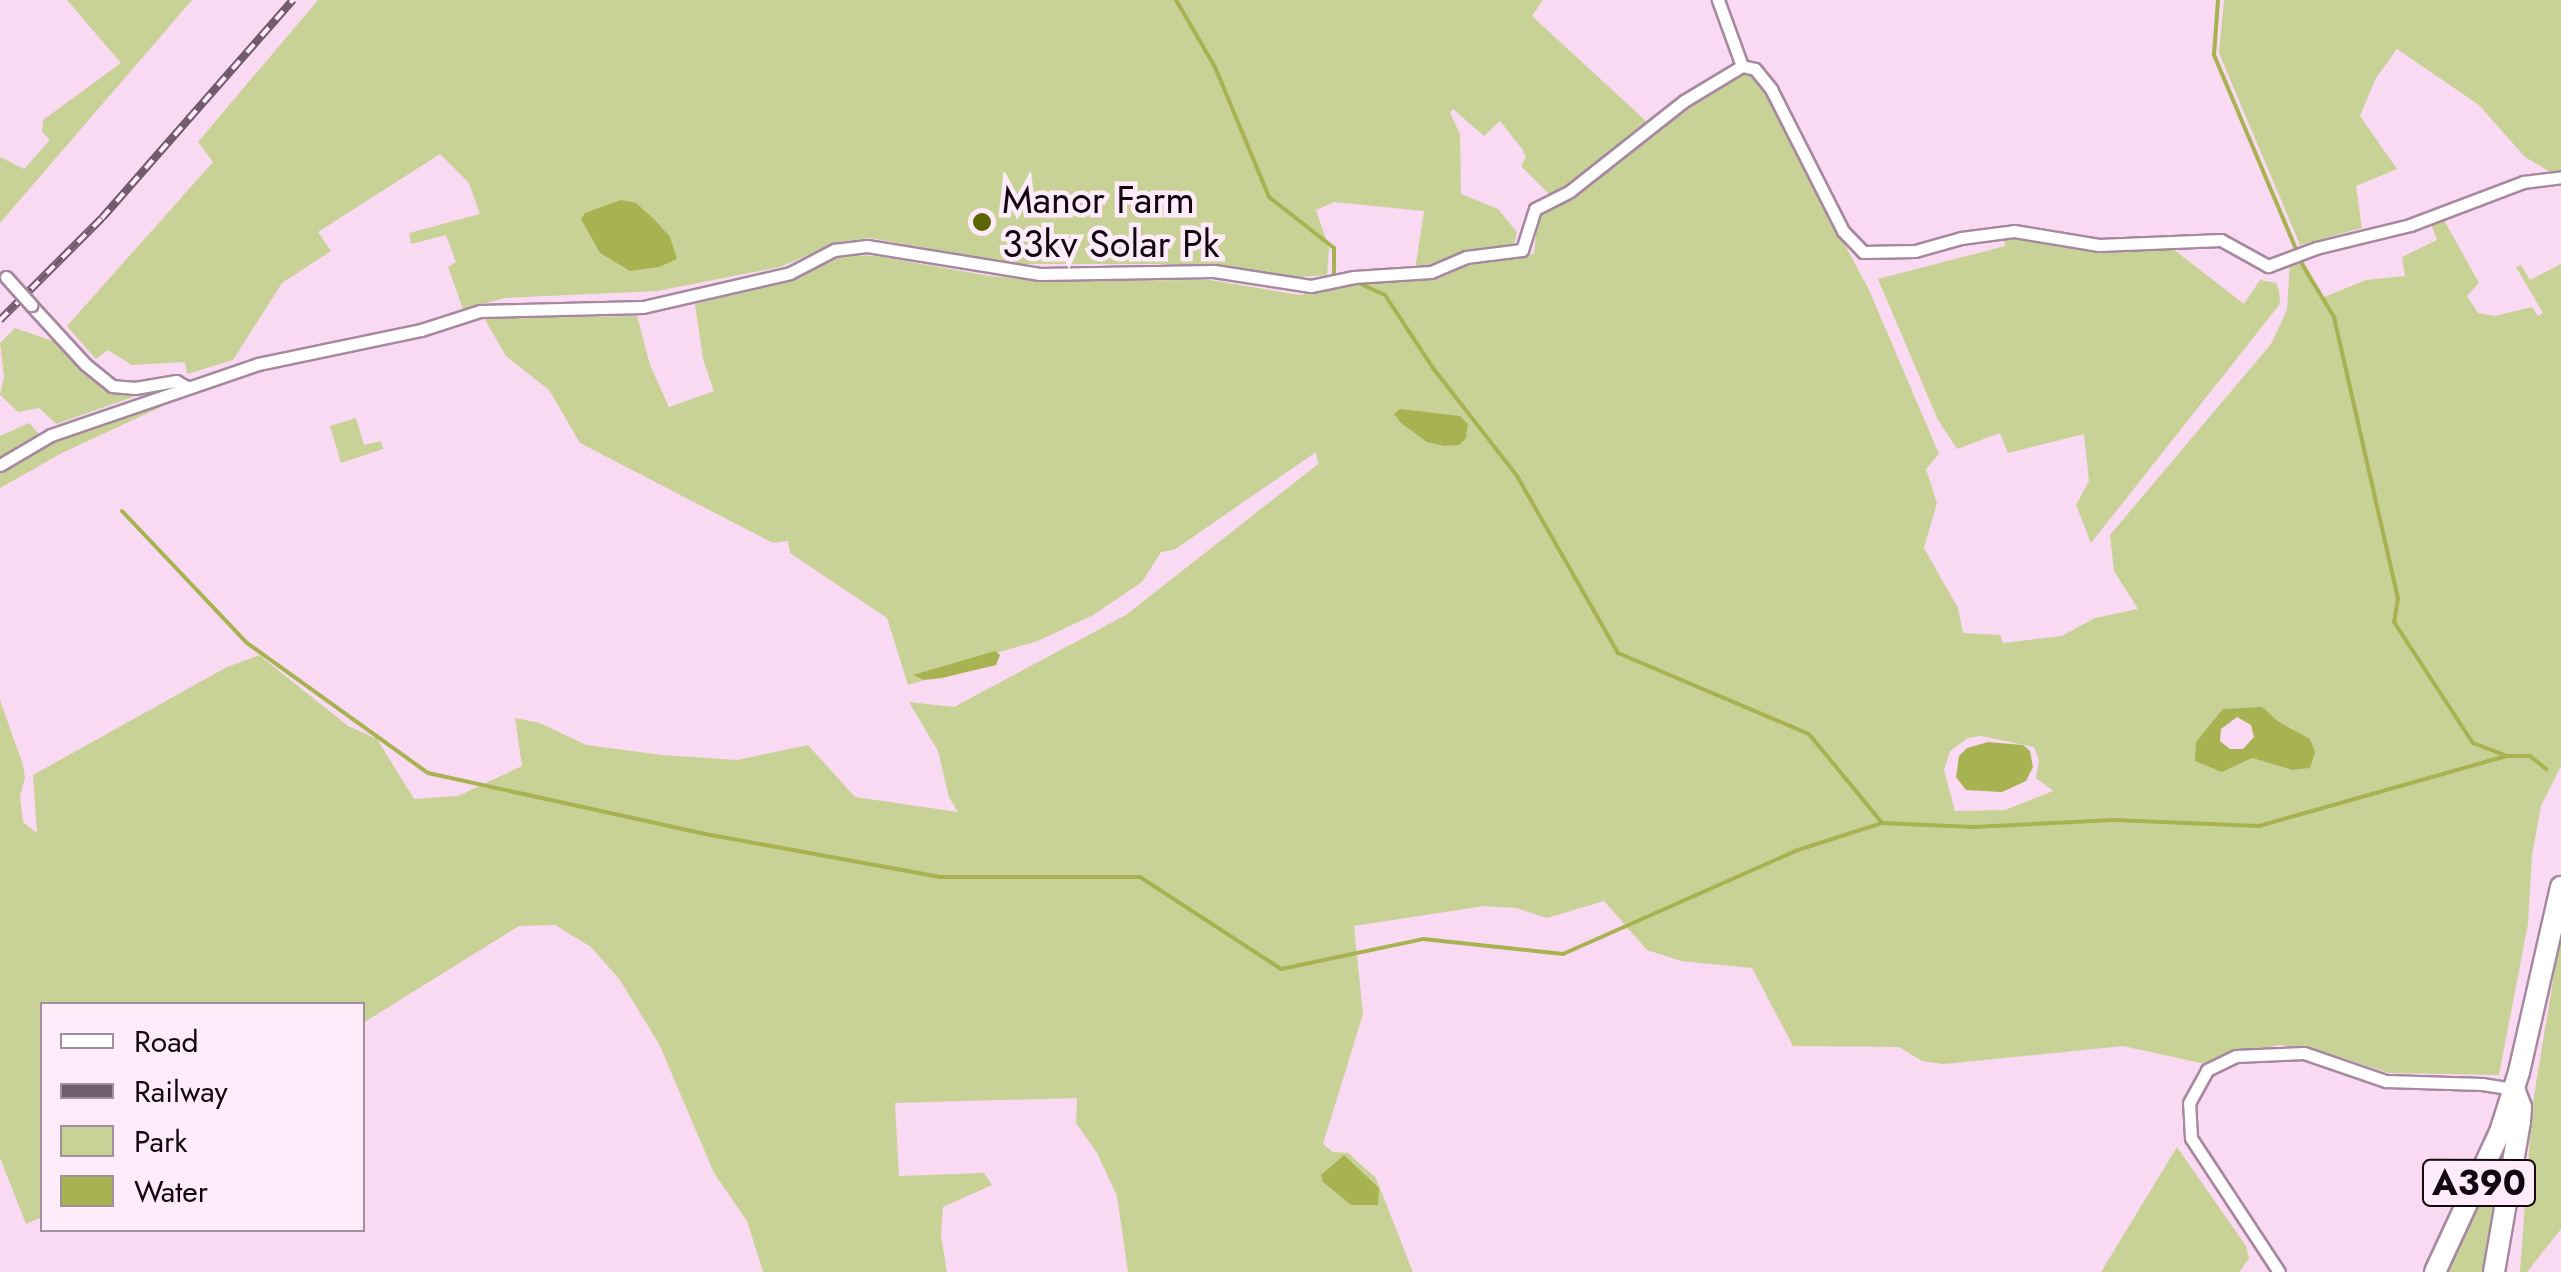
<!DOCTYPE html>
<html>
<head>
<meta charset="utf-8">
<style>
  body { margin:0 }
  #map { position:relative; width:2561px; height:1272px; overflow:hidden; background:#fad9f3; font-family:Jost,sans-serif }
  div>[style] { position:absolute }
  .green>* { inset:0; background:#c9d296 }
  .water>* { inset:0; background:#a7b250 }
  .stream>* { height:4px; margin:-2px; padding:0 2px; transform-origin:2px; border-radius:2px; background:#a7b250 }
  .roads { filter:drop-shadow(2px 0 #a6889f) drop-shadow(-2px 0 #a6889f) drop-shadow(0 2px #a6889f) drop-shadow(0 -2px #a6889f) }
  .street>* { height:11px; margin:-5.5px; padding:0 5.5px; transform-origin:5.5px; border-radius:5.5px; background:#fff }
  .highway>* { height:20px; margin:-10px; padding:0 10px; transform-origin:10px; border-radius:10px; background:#fff }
  .rail>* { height:8px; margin-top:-4px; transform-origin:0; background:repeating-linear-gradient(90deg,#ffebfa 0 11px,#705c6c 0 22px); box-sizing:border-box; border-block:2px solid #705c6c }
  .bridges { filter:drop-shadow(2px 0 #a6889f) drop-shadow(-2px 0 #a6889f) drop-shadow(0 2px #a6889f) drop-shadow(0 -2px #a6889f) }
  .street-bridge>* { height:11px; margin:-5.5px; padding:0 5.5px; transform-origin:5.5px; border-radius:5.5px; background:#fff }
  .dots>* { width:28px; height:28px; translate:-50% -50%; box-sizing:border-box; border:5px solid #ffebfa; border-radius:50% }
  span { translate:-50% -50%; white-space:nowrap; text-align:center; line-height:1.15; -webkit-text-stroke:9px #ffebfa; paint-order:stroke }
  .shield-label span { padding:2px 8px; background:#ffebfa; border:2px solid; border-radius:8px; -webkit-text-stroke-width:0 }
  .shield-label { font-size:35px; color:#120810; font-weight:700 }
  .poi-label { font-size:38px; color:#120810 }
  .left { translate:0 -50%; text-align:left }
  .legend { position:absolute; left:40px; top:1002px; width:325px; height:230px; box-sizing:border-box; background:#ffebfa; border:2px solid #a0909c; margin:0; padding:12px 18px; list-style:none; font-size:30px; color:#120810 }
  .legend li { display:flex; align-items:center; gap:20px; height:50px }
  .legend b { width:50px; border:2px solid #a0909c }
</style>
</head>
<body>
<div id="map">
  <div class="green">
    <i style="clip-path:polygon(67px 0,192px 0,0 223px,0 157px,24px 169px,50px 140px,42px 132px,43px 120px,121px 63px)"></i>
    <i style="clip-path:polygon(318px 0,1543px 0,1532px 16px,1647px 122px,1573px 183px,1550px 195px,1521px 166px,1526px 157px,1523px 150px,1500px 121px,1484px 136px,1453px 109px,1450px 113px,1460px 134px,1461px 194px,1498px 209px,1517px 232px,1514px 244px,1415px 270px,1424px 211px,1334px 202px,1316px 210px,1329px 248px,1327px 275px,1288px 278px,1216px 264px,1013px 264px,870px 238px,839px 242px,780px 267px,657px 291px,505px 298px,463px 309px,448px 267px,456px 262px,446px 235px,411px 244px,409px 233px,480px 214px,469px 183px,440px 154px,318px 232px,331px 251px,282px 283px,233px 360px,187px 374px,185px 362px,132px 365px,108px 350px,96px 359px,67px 326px,213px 162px,198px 142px)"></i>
    <i style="clip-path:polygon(2224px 0,2561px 0,2561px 170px,2552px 173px,2525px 157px,2479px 105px,2397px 49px,2376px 78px,2360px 116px,2397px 169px,2356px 186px,2362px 228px,2300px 245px,2219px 53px)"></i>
    <i style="clip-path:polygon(evenodd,1737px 73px,1750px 75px,1760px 84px,1869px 290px,1939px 454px,1926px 469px,1937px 503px,1924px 548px,1958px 608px,1963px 633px,2000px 635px,2003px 643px,2062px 636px,2095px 618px,2138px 609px,2114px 571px,2110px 535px,2271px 344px,2287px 310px,2290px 262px,2302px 259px,2324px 297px,2366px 280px,2405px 276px,2402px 257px,2437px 240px,2431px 224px,2444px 220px,2479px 283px,2467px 296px,2478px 313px,2495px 316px,2532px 307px,2538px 316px,2543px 313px,2516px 267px,2521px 265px,2530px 280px,2561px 264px,2561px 766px,2541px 806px,2532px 855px,2528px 924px,2499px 1075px,2389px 1073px,2318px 1050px,2280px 1045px,2240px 1052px,2205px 1064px,2123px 1046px,1944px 1064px,1922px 1061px,1899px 1047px,1793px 1046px,1752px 968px,1681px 961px,1647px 950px,1604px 901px,1547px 918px,1516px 908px,1484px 906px,1354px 926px,1363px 1014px,1323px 1144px,1333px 1152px,1348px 1153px,1376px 1178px,1413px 1272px,1128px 1272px,1117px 1196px,1097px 1153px,1076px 1123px,1077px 1098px,895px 1103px,899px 1176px,984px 1173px,992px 1185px,943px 1207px,941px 1235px,947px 1272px,763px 1272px,747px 1221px,714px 1173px,659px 1044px,620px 980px,591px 947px,555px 925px,519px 926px,363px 1023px,362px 1004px,42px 1004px,42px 1217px,26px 1224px,0 1158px,0 700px,23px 765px,25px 778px,20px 796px,23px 822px,37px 833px,33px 775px,227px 667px,259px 655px,348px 726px,377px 739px,414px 799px,458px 796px,522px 766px,515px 718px,540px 723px,586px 745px,662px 755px,737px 760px,808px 745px,855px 797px,958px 812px,949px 797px,938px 751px,909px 702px,954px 707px,1126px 615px,1318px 464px,1316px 452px,1174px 550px,1161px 552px,1142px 582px,1093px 615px,1038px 641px,915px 676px,924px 680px,908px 685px,887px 618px,790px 553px,788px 541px,773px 543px,580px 443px,549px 390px,506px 356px,484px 318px,637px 316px,650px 365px,669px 407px,714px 391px,703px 359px,695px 304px,797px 277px,845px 255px,877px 256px,990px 276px,1050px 281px,1210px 280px,1300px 295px,1380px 279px,1425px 279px,1458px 267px,1534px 254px,1538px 214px,1737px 73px,2223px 709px,2292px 728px,2309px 768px,2292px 770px,2252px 758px,2196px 761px,2223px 709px,1737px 73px,1981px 736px,2034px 747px,2039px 760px,2036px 778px,2053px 791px,2005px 810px,1955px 811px,1944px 770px,1950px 751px,1968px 738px,1981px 736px)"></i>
    <i style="clip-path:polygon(2004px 237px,2126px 251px,2173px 249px,2244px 304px,2260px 280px,2276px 283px,2279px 290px,2280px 304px,2091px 543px,2076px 505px,2089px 481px,2084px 434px,2008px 453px,2000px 433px,1957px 449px,1938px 420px,1878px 279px,2005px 246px)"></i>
    <i style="clip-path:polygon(15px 328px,59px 343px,101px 385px,119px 392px,156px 389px,56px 424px,39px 408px,18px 412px,0 395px,4px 376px,0 343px)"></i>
    <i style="clip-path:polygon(159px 404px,161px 407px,62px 453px,0 488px,0 470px,43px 444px)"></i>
    <i style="clip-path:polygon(356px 418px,364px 445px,381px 441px,383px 449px,341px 463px,330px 426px)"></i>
    <i style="clip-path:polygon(29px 423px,39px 434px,0 457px,0 436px)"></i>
    <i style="clip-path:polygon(2561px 932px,2561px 1229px,2527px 1272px,2520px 1272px,2532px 1108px)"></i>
    <i style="clip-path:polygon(2514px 1116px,2485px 1256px,2489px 1264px,2485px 1272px,2445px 1272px)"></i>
    <i style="clip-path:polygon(2177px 1147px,2246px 1246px,2249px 1259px,2239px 1272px,2101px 1272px)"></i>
  </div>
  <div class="water">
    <i style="clip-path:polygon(621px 200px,636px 203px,654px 219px,670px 237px,677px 259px,659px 267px,630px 271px,600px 253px,581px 219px,585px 213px)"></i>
    <i style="clip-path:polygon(1400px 409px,1460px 416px,1468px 424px,1466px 438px,1459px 445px,1444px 446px,1427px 442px,1401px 423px,1394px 414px)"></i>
    <i style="clip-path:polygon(995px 651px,1000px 655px,996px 665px,942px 678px,924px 680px,913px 675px)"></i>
    <i style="clip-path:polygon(evenodd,2262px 707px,2279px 722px,2310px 739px,2315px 752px,2310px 768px,2292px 770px,2252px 758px,2222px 772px,2195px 761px,2196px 742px,2223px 709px,2262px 707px,2237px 717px,2251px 725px,2254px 737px,2243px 749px,2230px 749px,2220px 741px,2221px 729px,2237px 717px)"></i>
    <i style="clip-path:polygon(1988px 742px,2023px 745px,2030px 751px,2033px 767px,2026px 781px,2002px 792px,1966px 790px,1956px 777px,1959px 756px,1967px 748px)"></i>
    <i style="clip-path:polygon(1344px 1155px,1379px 1188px,1378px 1205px,1351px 1205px,1323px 1182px,1321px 1175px)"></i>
  </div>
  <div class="stream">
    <i style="left:1176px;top:0;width:78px;rotate:59.8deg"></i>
    <i style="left:1215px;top:67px;width:141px;rotate:67.4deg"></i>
    <i style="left:1269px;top:197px;width:83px;rotate:38.1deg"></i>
    <i style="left:1334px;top:248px;width:29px;rotate:90deg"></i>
    <i style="left:2218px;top:0;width:55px;rotate:94.2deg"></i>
    <i style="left:2214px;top:55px;width:229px;rotate:67.1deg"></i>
    <i style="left:2303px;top:266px;width:60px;rotate:58.7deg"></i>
    <i style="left:2334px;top:317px;width:288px;rotate:77.2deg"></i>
    <i style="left:2398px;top:598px;width:24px;rotate:99deg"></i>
    <i style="left:2394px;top:622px;width:145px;rotate:56.9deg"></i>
    <i style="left:2473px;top:743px;width:36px;rotate:21deg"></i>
    <i style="left:2507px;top:756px;width:23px"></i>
    <i style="left:2530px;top:756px;width:21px;rotate:39deg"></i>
    <i style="left:1356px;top:282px;width:32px;rotate:24deg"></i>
    <i style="left:1385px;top:295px;width:87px;rotate:56.7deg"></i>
    <i style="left:1433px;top:368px;width:137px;rotate:52.1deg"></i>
    <i style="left:1517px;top:476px;width:204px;rotate:60.3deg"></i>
    <i style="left:1618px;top:653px;width:207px;rotate:23deg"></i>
    <i style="left:1809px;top:734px;width:115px;rotate:50.6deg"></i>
    <i style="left:1882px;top:823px;width:91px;rotate:2.5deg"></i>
    <i style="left:1973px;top:827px;width:141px;rotate:-2.8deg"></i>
    <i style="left:2114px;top:820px;width:145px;rotate:2.4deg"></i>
    <i style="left:2259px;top:826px;width:258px;rotate:-15.8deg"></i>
    <i style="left:122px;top:511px;width:182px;rotate:46.6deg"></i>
    <i style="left:247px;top:643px;width:223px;rotate:35.7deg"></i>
    <i style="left:428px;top:773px;width:290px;rotate:12.4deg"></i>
    <i style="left:711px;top:835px;width:233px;rotate:10.4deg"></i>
    <i style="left:940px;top:877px;width:200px"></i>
    <i style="left:1140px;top:877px;width:168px;rotate:33.1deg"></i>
    <i style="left:1281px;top:969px;width:145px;rotate:-11.9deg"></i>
    <i style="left:1423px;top:939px;width:141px;rotate:6.1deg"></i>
    <i style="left:1563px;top:954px;width:254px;rotate:-23.9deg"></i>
    <i style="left:1795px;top:851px;width:91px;rotate:-17.8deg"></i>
  </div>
  <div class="roads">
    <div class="street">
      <i style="left:1718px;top:0;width:70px;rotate:70deg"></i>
      <i style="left:31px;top:305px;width:80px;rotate:47.5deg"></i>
      <i style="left:85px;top:364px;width:35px;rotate:39deg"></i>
      <i style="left:112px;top:386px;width:23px;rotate:5deg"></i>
      <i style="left:135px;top:388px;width:42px;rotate:-9.7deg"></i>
      <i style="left:176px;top:381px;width:13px;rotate:29deg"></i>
      <i style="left:0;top:465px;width:59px;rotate:-30.5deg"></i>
      <i style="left:51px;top:435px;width:219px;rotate:-18.9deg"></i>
      <i style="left:258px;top:364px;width:167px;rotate:-11.8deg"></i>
      <i style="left:421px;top:330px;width:62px;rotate:-17.9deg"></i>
      <i style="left:480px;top:311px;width:163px;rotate:-1.4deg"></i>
      <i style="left:643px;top:307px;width:151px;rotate:-13deg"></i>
      <i style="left:790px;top:273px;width:50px;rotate:-27.6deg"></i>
      <i style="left:834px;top:250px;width:33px;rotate:-7deg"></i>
      <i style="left:867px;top:246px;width:175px;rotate:9.2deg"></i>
      <i style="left:1040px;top:274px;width:174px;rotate:-1deg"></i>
      <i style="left:1214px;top:271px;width:98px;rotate:8.8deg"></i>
      <i style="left:1311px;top:286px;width:44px;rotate:-11.8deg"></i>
      <i style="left:1354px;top:277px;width:77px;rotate:-3.7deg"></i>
      <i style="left:1431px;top:272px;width:38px;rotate:-23deg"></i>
      <i style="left:1466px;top:257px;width:56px;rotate:-7.1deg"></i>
      <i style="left:1522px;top:250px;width:43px;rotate:-72.4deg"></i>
      <i style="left:1535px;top:209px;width:39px;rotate:-27deg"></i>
      <i style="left:1570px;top:191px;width:145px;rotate:-38.3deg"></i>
      <i style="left:1684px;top:101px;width:68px;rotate:-31.1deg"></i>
      <i style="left:1742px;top:66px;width:13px;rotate:13deg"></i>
      <i style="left:1755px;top:69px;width:26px;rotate:51deg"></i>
      <i style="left:1771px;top:89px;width:159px;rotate:63.1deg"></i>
      <i style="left:1843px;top:231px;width:29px;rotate:46deg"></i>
      <i style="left:1863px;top:252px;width:52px;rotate:-1.1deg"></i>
      <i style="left:1915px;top:251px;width:48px;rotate:-15.8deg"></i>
      <i style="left:1961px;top:238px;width:53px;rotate:-7.5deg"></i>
      <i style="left:2014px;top:231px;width:86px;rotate:9.4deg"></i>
      <i style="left:2099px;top:245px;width:122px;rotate:-2.3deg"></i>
      <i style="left:2221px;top:240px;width:54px;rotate:29deg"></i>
      <i style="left:2268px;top:266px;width:51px;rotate:-20.6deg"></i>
      <i style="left:2316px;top:248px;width:97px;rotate:-13.7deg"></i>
      <i style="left:2410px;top:225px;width:121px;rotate:-20.8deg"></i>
      <i style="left:2523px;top:182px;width:38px;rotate:-7deg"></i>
      <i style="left:2279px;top:1272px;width:160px;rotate:-123.3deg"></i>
      <i style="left:2191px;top:1138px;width:35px;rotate:-93deg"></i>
      <i style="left:2189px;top:1103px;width:38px;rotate:-61deg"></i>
      <i style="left:2207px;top:1070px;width:32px;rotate:-26deg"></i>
      <i style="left:2236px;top:1056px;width:68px;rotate:-2.5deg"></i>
      <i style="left:2304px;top:1053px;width:87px;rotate:18.9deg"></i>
      <i style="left:2386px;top:1081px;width:96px;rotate:1.8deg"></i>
      <i style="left:2482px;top:1084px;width:31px;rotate:9deg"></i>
    </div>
    <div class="highway">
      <i style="left:2435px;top:1272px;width:154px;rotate:-65.1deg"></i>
      <i style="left:2500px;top:1132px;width:63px;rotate:-72.4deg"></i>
      <i style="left:2519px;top:1072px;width:190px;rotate:-77.2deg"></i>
      <i style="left:2494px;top:1272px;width:153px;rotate:-80.2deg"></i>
      <i style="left:2520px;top:1121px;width:14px;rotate:-86deg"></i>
      <i style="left:2521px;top:1107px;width:17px;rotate:-111deg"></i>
    </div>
  </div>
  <div class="rail">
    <i style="left:0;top:320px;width:144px;rotate:-45deg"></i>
    <i style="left:102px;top:218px;width:290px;rotate:-48.8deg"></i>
  </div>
  <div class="bridges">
    <div class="street-bridge">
      <i style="left:6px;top:277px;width:38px;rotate:48deg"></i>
    </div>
  </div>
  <div class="dots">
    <i style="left:982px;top:222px;background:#5d6503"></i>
  </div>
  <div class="shield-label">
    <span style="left:2479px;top:1183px">A390</span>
  </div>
  <div class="poi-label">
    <span class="left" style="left:1002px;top:222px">Manor Farm<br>33kv Solar Pk</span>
  </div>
  <ul class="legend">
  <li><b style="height:12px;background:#fff"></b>Road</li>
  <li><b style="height:12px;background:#705c6c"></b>Railway</li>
  <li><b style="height:28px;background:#c9d296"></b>Park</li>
  <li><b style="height:28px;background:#a7b250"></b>Water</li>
  </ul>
</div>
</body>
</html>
